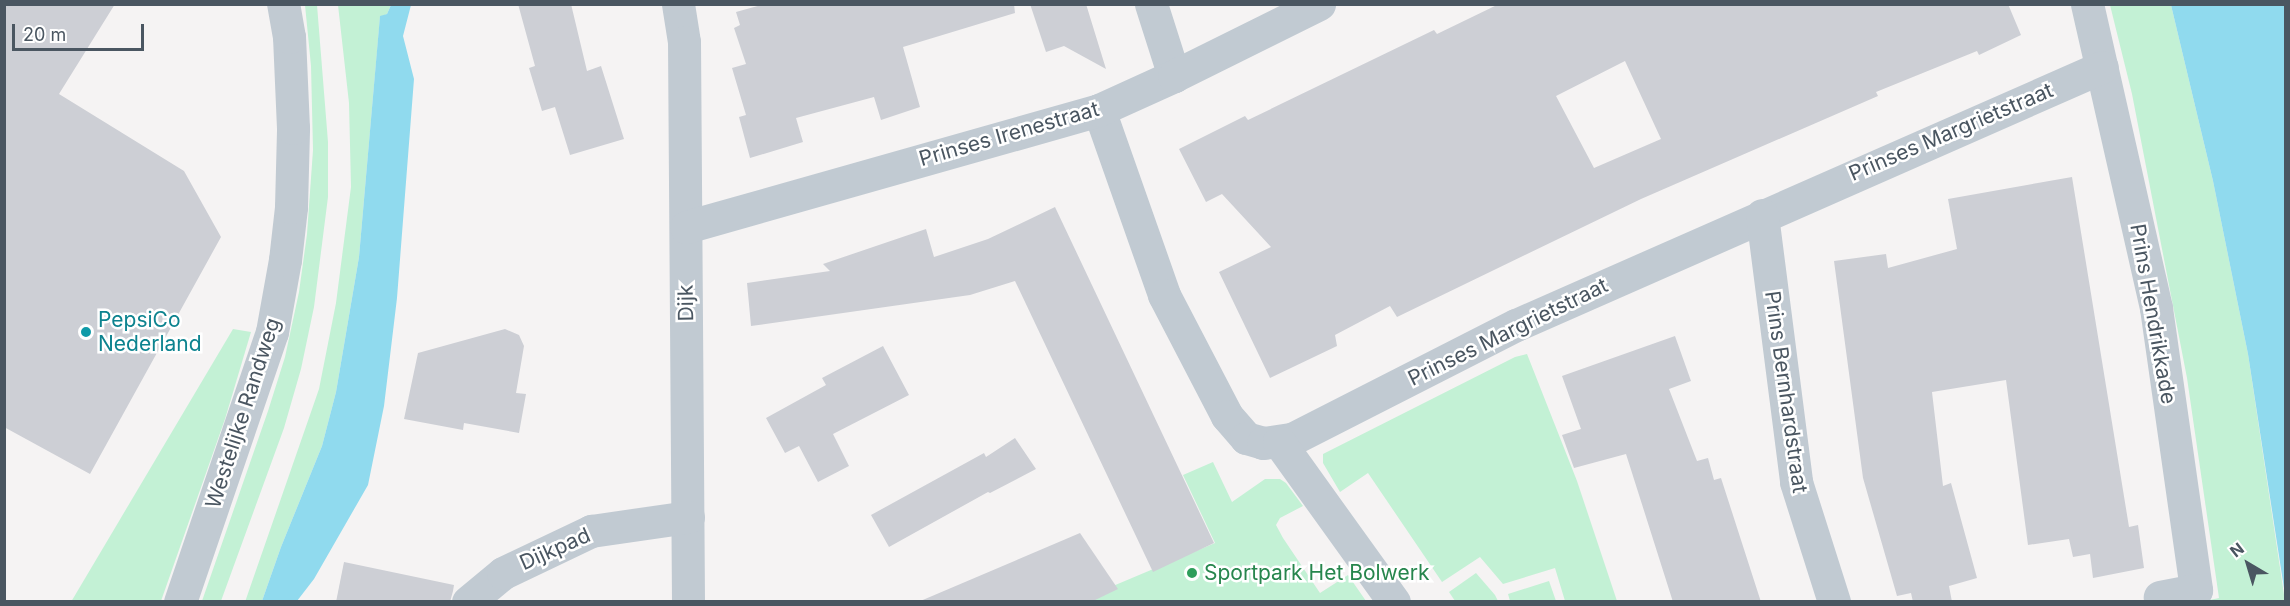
<!DOCTYPE html>
<html>
<head>
<meta charset="utf-8">
<style>
  body { margin:0 }
  #map { position:relative; width:2290px; height:606px; overflow:hidden; background:#f5f3f3; font-family:Inter,sans-serif }
  div>[style] { position:absolute }
  .green>* { inset:0; background:#c3f1d5 }
  .water>* { inset:0; background:#90daee }
  .building>* { inset:0; background:#cdcfd5 }
  .minor>* { height:33px; margin:-16.5px; padding:0 16.5px; transform-origin:16.5px; border-radius:16.5px; background:#c1cad2 }
  .dots>* { width:16px; height:16px; translate:-50% -50%; box-sizing:border-box; border:3px solid #fff; border-radius:50% }
  span { translate:-50% -50%; white-space:nowrap; text-align:center; line-height:1.15; -webkit-text-stroke:5px #fff; paint-order:stroke }
  .street-label { font-size:21px; color:#4a5661 }
  .culture-label { font-size:21px; color:#0d838f }
  .left { translate:0 -50%; text-align:left }
  .leisure-label { font-size:21px; color:#27864d }
  .frame { position:absolute; inset:0; border:6px solid #4a5661; pointer-events:none }
  .north { position:absolute; left:2218px; top:534px; width:60px; height:60px; -webkit-text-stroke:4px #fff; paint-order:stroke; rotate:322deg; font-size:16px; font-weight:700; line-height:24px; text-align:center; color:#4a5661 }
  .north::after { content:''; display:block; margin:auto; width:21px; height:27px; background:#4a5661; clip-path:polygon(50% 0,100% 100%,50% 72%,0 100%) }
  .scale { position:absolute; left:12px; top:24px; width:132px; height:27px; box-sizing:border-box; border:3px solid #4a5661; border-top:0; padding-left:8px; font-size:18px; line-height:21px; white-space:nowrap; color:#4a5661; -webkit-text-stroke:4px #fff; paint-order:stroke }
</style>
</head>
<body>
<div id="map">
  <div class="green">
    <i style="clip-path:polygon(305px 5px,317px 5px,328px 142px,328px 197px,314px 307px,301px 369px,284px 428px,221px 601px,202px 601px,268px 411px,285px 357px,299px 292px,307px 234px,313px 150px,311px 66px)"></i>
    <i style="clip-path:polygon(338px 5px,391px 5px,387px 14px,380px 17px,359px 257px,336px 392px,322px 446px,281px 547px,262px 601px,245px 602px,319px 389px,336px 303px,351px 187px,349px 103px)"></i>
    <i style="clip-path:polygon(2110px 5px,2171px 5px,2213px 181px,2248px 354px,2285px 601px,2205px 601px,2219px 598px,2187px 378px,2132px 94px)"></i>
    <i style="clip-path:polygon(233px 329px,251px 332px,225px 419px,161px 601px,71px 602px)"></i>
    <i style="clip-path:polygon(1527px 354px,1577px 481px,1617px 601px,1565px 601px,1555px 568px,1503px 584px,1480px 557px,1442px 582px,1368px 473px,1340px 492px,1323px 463px,1323px 454px,1515px 357px)"></i>
    <i style="clip-path:polygon(1213px 462px,1232px 502px,1265px 479px,1280px 479px,1286px 483px,1303px 506px,1280px 518px,1276px 525px,1283px 538px,1320px 593px,1348px 575px,1366px 601px,1075px 602px,1215px 543px,1183px 475px)"></i>
    <i style="clip-path:polygon(1476px 573px,1495px 595px,1498px 601px,1455px 601px,1449px 592px)"></i>
    <i style="clip-path:polygon(1549px 581px,1556px 601px,1510px 601px,1508px 594px)"></i>
  </div>
  <div class="water">
    <i style="clip-path:polygon(391px 5px,411px 5px,403px 36px,414px 79px,397px 298px,384px 406px,368px 485px,314px 579px,297px 601px,262px 601px,281px 547px,322px 446px,336px 392px,359px 257px,380px 16px,387px 14px)"></i>
    <i style="clip-path:polygon(2171px 5px,2285px 5px,2285px 595px,2248px 354px,2213px 181px)"></i>
  </div>
  <div class="building">
    <i style="clip-path:polygon(4px 4px,115px 4px,59px 94px,184px 171px,221px 237px,90px 474px,4px 427px)"></i>
    <i style="clip-path:polygon(518px 4px,571px 4px,587px 71px,601px 66px,624px 139px,570px 155px,555px 107px,542px 111px,529px 68px,535px 66px)"></i>
    <i style="clip-path:polygon(765px 4px,1014px 4px,1015px 13px,903px 47px,920px 107px,881px 120px,874px 97px,796px 118px,803px 142px,750px 158px,739px 117px,746px 115px,732px 68px,746px 64px,734px 28px,740px 25px,736px 12px)"></i>
    <i style="clip-path:polygon(1030px 4px,1086px 4px,1106px 69px,1064px 46px,1046px 52px)"></i>
    <i style="clip-path:polygon(evenodd,1499px 4px,2008px 4px,2021px 35px,1979px 55px,1977px 51px,1876px 92px,1878px 96px,1641px 199px,1397px 317px,1390px 306px,1335px 335px,1337px 346px,1270px 378px,1219px 272px,1271px 247px,1222px 194px,1206px 202px,1179px 149px,1245px 116px,1248px 120px,1434px 30px,1437px 34px,1499px 4px,1625px 61px,1661px 139px,1594px 168px,1556px 96px,1625px 61px)"></i>
    <i style="clip-path:polygon(2072px 177px,2129px 527px,2138px 525px,2144px 568px,2093px 578px,2090px 554px,2073px 557px,2069px 539px,2028px 545px,2006px 380px,1932px 392px,1943px 486px,1951px 483px,1977px 578px,1949px 586px,1952px 602px,1913px 602px,1911px 593px,1897px 596px,1863px 478px,1834px 261px,1886px 254px,1888px 268px,1957px 249px,1948px 199px)"></i>
    <i style="clip-path:polygon(1055px 207px,1214px 543px,1153px 572px,1015px 281px,970px 295px,751px 326px,747px 283px,830px 271px,823px 264px,926px 229px,934px 257px,988px 239px)"></i>
    <i style="clip-path:polygon(505px 329px,519px 335px,524px 346px,516px 393px,526px 394px,519px 433px,464px 423px,463px 430px,404px 419px,418px 353px)"></i>
    <i style="clip-path:polygon(1675px 336px,1691px 381px,1669px 389px,1697px 461px,1708px 458px,1714px 480px,1721px 478px,1761px 602px,1673px 602px,1626px 454px,1574px 468px,1562px 435px,1581px 429px,1562px 376px)"></i>
    <i style="clip-path:polygon(883px 346px,909px 395px,833px 434px,849px 466px,818px 482px,799px 446px,785px 453px,766px 418px,826px 385px,822px 378px)"></i>
    <i style="clip-path:polygon(1015px 438px,1036px 469px,990px 493px,988px 492px,889px 547px,871px 515px,984px 453px,986px 457px)"></i>
    <i style="clip-path:polygon(1080px 533px,1118px 589px,1091px 602px,918px 602px)"></i>
    <i style="clip-path:polygon(344px 562px,454px 585px,453px 591px,450px 602px,336px 602px)"></i>
  </div>
  <div class="minor">
    <i style="left:678px;top:4px;width:38px;rotate:81deg"></i>
    <i style="left:684px;top:42px;width:560px;rotate:89.59deg"></i>
    <i style="left:1151px;top:4px;width:76px;rotate:72.3deg"></i>
    <i style="left:2087px;top:4px;width:312px;rotate:77.2deg"></i>
    <i style="left:2156px;top:308px;width:285px;rotate:81.9deg"></i>
    <i style="left:2196px;top:590px;width:37px;rotate:169deg"></i>
    <i style="left:1099px;top:110px;width:196px;rotate:70.6deg"></i>
    <i style="left:1164px;top:295px;width:136px;rotate:62.5deg"></i>
    <i style="left:1227px;top:416px;width:29px;rotate:49deg"></i>
    <i style="left:1246px;top:438px;width:18px;rotate:16deg"></i>
    <i style="left:1263px;top:443px;width:29px;rotate:-8deg"></i>
    <i style="left:1292px;top:439px;width:251px;rotate:-27deg"></i>
    <i style="left:1516px;top:325px;width:640px;rotate:-23.76deg"></i>
    <i style="left:1762px;top:215px;width:269px;rotate:82.7deg"></i>
    <i style="left:1796px;top:482px;width:126px;rotate:72.4deg"></i>
    <i style="left:686px;top:227px;width:429px;rotate:-15.8deg"></i>
    <i style="left:1099px;top:110px;width:82px;rotate:-24.4deg"></i>
    <i style="left:1174px;top:76px;width:162px;rotate:-26.4deg"></i>
    <i style="left:1279px;top:442px;width:197px;rotate:54.3deg"></i>
    <i style="left:180px;top:602px;width:285px;rotate:-71.2deg"></i>
    <i style="left:272px;top:332px;width:73px;rotate:-79.8deg"></i>
    <i style="left:285px;top:260px;width:53px;rotate:-83.5deg"></i>
    <i style="left:291px;top:207px;width:79px;rotate:-88.5deg"></i>
    <i style="left:293px;top:128px;width:91px;rotate:-92.5deg"></i>
    <i style="left:289px;top:37px;width:34px;rotate:-100deg"></i>
    <i style="left:468px;top:602px;width:45px;rotate:-39.6deg"></i>
    <i style="left:503px;top:573px;width:98px;rotate:-25.5deg"></i>
    <i style="left:591px;top:531px;width:98px;rotate:-8.2deg"></i>
  </div>
  <div class="dots">
    <i style="left:86px;top:332px;background:#0f9aa8"></i>
    <i style="left:1192px;top:573px;background:#2e9e5b"></i>
  </div>
  <div class="street-label">
    <span style="left:1951px;top:132px;rotate:-23deg">Prinses Margrietstraat</span>
    <span style="left:1009px;top:134px;rotate:-16deg">Prinses Irenestraat</span>
    <span style="left:686px;top:303px;rotate:-91deg">Dijk</span>
    <span style="left:2153px;top:314px;rotate:80deg">Prins Hendrikkade</span>
    <span style="left:1508px;top:332px;rotate:-26deg">Prinses Margrietstraat</span>
    <span style="left:1786px;top:392px;rotate:82deg">Prins Bernhardstraat</span>
    <span style="left:243px;top:413px;rotate:-72deg">Westelijke Randweg</span>
    <span style="left:555px;top:549px;rotate:-24deg">Dijkpad</span>
  </div>
  <div class="culture-label">
    <span class="left" style="left:98px;top:332px">PepsiCo<br>Nederland</span>
  </div>
  <div class="leisure-label">
    <span class="left" style="left:1204px;top:573px">Sportpark Het Bolwerk</span>
  </div>
  <div class="frame"></div>
  <div class="north">N</div>
  <div class="scale">20 m</div>
</div>
</body>
</html>
